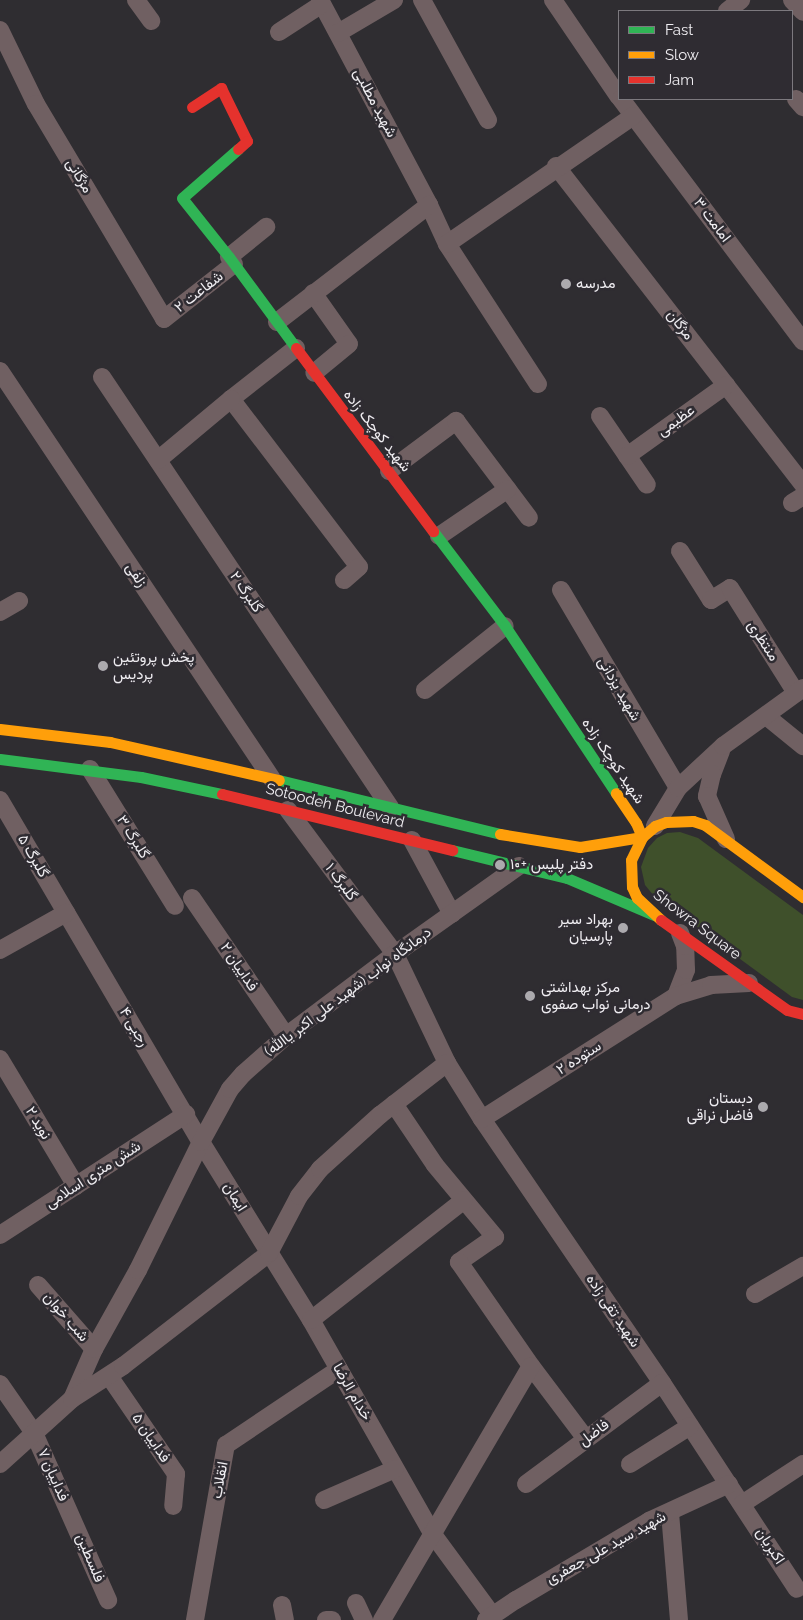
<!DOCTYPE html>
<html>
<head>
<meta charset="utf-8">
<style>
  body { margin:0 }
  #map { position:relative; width:803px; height:1620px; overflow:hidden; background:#2f2d31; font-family:Raleway,Vazirmatn,sans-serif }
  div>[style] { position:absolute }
  .green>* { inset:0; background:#3f502b }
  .street>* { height:18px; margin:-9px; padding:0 9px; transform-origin:9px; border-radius:9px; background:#706062 }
  .fast>* { height:11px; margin:-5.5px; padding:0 5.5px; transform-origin:5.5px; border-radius:5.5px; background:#30b455 }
  .slow>* { height:11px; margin:-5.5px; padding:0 5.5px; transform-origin:5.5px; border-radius:5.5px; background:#ff9f0a }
  .jam>* { height:11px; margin:-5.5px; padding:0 5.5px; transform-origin:5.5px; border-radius:5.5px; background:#e5322d }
  .dots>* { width:14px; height:14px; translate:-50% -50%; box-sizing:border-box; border:2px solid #2f2c32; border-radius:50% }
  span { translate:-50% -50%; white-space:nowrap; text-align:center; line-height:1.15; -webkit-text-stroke:5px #2f2c32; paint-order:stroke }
  .street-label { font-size:15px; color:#efedf1 }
  .poi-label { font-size:15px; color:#efedf1 }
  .left { translate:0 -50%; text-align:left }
  .right { translate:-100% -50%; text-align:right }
  .legend { position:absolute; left:618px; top:10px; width:175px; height:90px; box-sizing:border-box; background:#2f2c32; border:1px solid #7c797e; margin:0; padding:6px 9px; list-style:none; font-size:15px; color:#efedf1 }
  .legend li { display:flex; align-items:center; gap:10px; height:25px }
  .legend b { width:25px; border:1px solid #7c797e }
</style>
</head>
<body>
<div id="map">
  <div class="green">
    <i style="clip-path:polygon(680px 832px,698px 838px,803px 915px,803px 1000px,792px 997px,654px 896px,645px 885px,641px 867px,648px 848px,657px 838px,667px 833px)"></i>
  </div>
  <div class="street">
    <i style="left:136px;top:0;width:26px;rotate:54deg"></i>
    <i style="left:320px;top:0;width:232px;rotate:62deg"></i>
    <i style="left:429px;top:205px;width:43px;rotate:65.2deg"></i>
    <i style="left:447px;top:244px;width:167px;rotate:57deg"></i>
    <i style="left:422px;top:0;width:137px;rotate:61.2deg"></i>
    <i style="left:553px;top:0;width:117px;rotate:55.8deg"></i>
    <i style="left:792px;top:0;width:16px;rotate:47deg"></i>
    <i style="left:727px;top:11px;width:18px;rotate:-38deg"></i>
    <i style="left:0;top:30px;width:82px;rotate:64.1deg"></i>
    <i style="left:36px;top:104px;width:250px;rotate:59.2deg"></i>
    <i style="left:164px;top:319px;width:89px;rotate:-38.2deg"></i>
    <i style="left:279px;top:32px;width:51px;rotate:-33.1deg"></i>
    <i style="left:338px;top:33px;width:65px;rotate:-30.5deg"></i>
    <i style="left:621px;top:99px;width:303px;rotate:53.1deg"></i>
    <i style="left:796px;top:99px;width:11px;rotate:49deg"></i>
    <i style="left:556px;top:166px;width:403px;rotate:52.2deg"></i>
    <i style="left:447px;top:244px;width:226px;rotate:-34.5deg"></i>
    <i style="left:229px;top:257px;width:48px;rotate:-39deg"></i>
    <i style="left:313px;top:293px;width:62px;rotate:54.8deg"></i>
    <i style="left:349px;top:344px;width:45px;rotate:140.4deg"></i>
    <i style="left:277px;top:322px;width:192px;rotate:-37.6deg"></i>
    <i style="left:296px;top:348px;width:83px;rotate:141.9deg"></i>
    <i style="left:231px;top:399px;width:211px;rotate:52.7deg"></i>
    <i style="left:359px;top:567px;width:20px;rotate:139deg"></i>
    <i style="left:0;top:371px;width:490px;rotate:56.3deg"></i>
    <i style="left:102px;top:377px;width:518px;rotate:56.19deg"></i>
    <i style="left:600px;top:416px;width:83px;rotate:55.7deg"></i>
    <i style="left:627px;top:456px;width:122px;rotate:-35.6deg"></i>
    <i style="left:158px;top:460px;width:95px;rotate:-39.9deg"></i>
    <i style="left:389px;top:471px;width:84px;rotate:-36.7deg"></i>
    <i style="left:456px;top:421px;width:121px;rotate:53deg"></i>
    <i style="left:792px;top:503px;width:13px;rotate:-32deg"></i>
    <i style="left:439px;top:536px;width:83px;rotate:-34.3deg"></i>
    <i style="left:680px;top:551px;width:58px;rotate:57.7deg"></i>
    <i style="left:711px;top:600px;width:22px;rotate:-32deg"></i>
    <i style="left:730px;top:588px;width:124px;rotate:57.8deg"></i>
    <i style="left:561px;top:590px;width:230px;rotate:59.4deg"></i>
    <i style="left:0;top:612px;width:22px;rotate:-30deg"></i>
    <i style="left:425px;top:690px;width:102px;rotate:-38.7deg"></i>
    <i style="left:766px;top:716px;width:48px;rotate:39deg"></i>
    <i style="left:721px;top:751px;width:25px;rotate:111deg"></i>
    <i style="left:712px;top:774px;width:23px;rotate:103deg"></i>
    <i style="left:707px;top:796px;width:47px;rotate:66.2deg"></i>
    <i style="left:90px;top:769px;width:161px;rotate:58.2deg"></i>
    <i style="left:0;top:800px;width:397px;rotate:59.6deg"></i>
    <i style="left:201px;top:1142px;width:209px;rotate:58.3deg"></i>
    <i style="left:311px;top:1320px;width:245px;rotate:60.4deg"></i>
    <i style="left:432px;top:1533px;width:103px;rotate:53.7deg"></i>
    <i style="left:288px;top:810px;width:179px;rotate:53.4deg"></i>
    <i style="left:395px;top:954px;width:121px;rotate:64.5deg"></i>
    <i style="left:447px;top:1063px;width:66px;rotate:58deg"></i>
    <i style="left:482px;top:1119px;width:320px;rotate:55.7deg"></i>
    <i style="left:662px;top:1383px;width:246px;rotate:56.8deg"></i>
    <i style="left:655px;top:826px;width:44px;rotate:-58.8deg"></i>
    <i style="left:678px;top:788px;width:62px;rotate:-43deg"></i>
    <i style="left:723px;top:746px;width:99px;rotate:-35.9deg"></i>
    <i style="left:412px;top:840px;width:84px;rotate:61.6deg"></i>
    <i style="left:192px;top:898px;width:167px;rotate:55.7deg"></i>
    <i style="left:0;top:950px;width:76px;rotate:-29.3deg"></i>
    <i style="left:676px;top:996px;width:28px;rotate:-69deg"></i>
    <i style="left:686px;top:970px;width:24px;rotate:-92deg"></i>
    <i style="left:685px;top:946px;width:14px;rotate:-111deg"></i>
    <i style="left:0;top:1059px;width:148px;rotate:59.1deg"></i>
    <i style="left:394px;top:1104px;width:73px;rotate:56.1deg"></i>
    <i style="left:435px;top:1165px;width:94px;rotate:50.2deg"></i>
    <i style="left:495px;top:1237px;width:44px;rotate:145.2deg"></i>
    <i style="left:459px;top:1262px;width:126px;rotate:55.3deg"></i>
    <i style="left:531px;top:1366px;width:91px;rotate:53deg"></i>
    <i style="left:482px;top:1119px;width:230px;rotate:-32.4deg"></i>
    <i style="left:676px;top:996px;width:37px;rotate:-17deg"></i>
    <i style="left:711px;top:985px;width:38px;rotate:-3deg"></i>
    <i style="left:0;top:1235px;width:222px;rotate:-33deg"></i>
    <i style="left:38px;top:1285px;width:85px;rotate:48.8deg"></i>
    <i style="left:755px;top:1294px;width:56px;rotate:-30.3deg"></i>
    <i style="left:311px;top:1320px;width:194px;rotate:-38.1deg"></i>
    <i style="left:109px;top:1376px;width:119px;rotate:55.6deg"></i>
    <i style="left:176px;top:1474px;width:32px;rotate:95deg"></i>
    <i style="left:0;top:1384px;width:60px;rotate:55.2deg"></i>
    <i style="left:34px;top:1433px;width:183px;rotate:66.1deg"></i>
    <i style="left:72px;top:1399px;width:55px;rotate:-66.3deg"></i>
    <i style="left:94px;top:1349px;width:90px;rotate:-60.9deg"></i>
    <i style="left:138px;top:1270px;width:143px;rotate:-63.8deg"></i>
    <i style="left:201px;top:1142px;width:60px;rotate:-61.3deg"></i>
    <i style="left:230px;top:1089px;width:20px;rotate:-49deg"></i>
    <i style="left:243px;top:1074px;width:57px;rotate:-41.5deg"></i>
    <i style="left:286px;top:1036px;width:136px;rotate:-37deg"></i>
    <i style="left:395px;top:954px;width:152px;rotate:-35.4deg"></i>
    <i style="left:0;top:1464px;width:97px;rotate:-42.1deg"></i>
    <i style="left:72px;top:1399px;width:61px;rotate:-32.9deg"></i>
    <i style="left:123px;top:1366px;width:185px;rotate:-37.7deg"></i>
    <i style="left:269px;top:1253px;width:64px;rotate:-62.2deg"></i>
    <i style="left:299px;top:1196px;width:34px;rotate:-52deg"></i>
    <i style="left:320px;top:1169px;width:81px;rotate:-42deg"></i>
    <i style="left:380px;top:1115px;width:85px;rotate:-37.8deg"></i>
    <i style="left:630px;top:1464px;width:71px;rotate:-32.3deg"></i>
    <i style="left:526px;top:1484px;width:169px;rotate:-36.6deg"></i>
    <i style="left:324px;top:1500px;width:77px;rotate:-23.6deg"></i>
    <i style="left:742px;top:1504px;width:73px;rotate:-33.3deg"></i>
    <i style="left:670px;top:1513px;width:107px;rotate:85.2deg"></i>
    <i style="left:356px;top:1603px;width:19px;rotate:65deg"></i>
    <i style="left:282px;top:1605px;width:15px;rotate:79deg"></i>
    <i style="left:195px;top:1620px;width:178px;rotate:-80deg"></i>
    <i style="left:226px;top:1445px;width:136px;rotate:-33.9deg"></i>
    <i style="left:326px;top:1620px;width:6px"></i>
    <i style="left:382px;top:1620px;width:294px;rotate:-59.6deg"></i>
    <i style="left:486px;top:1620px;width:36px;rotate:-34deg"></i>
    <i style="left:516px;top:1600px;width:155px;rotate:-30.7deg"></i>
    <i style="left:649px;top:1521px;width:88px;rotate:-24.8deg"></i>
  </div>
  <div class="fast">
    <i style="left:238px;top:149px;width:74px;rotate:138.8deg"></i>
    <i style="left:182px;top:198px;width:75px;rotate:51.5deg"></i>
    <i style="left:229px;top:257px;width:113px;rotate:53.6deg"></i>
    <i style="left:433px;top:531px;width:119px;rotate:52.8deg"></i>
    <i style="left:505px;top:626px;width:201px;rotate:56.4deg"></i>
    <i style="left:0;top:759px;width:142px;rotate:7.3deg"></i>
    <i style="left:141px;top:777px;width:83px;rotate:11.9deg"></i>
    <i style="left:279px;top:780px;width:228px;rotate:13.7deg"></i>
    <i style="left:452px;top:850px;width:118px;rotate:13.7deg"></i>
    <i style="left:567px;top:878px;width:95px;rotate:23deg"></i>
  </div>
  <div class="slow">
    <i style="left:0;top:729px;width:111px;rotate:6.7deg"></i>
    <i style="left:110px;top:742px;width:173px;rotate:12.7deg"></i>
    <i style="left:500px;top:834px;width:81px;rotate:9.2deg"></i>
    <i style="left:580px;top:847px;width:63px;rotate:-9.2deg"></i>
    <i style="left:642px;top:837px;width:15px;rotate:-113deg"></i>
    <i style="left:636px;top:823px;width:36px;rotate:-124deg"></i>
    <i style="left:661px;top:920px;width:33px;rotate:-137deg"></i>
    <i style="left:637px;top:898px;width:12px;rotate:-114deg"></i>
    <i style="left:632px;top:887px;width:27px;rotate:-92deg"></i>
    <i style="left:631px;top:860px;width:25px;rotate:-64deg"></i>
    <i style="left:642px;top:837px;width:17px;rotate:-40deg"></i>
    <i style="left:655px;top:826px;width:12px;rotate:-20deg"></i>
    <i style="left:666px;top:822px;width:27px;rotate:-2deg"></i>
    <i style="left:693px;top:821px;width:13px;rotate:18deg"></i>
    <i style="left:705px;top:825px;width:122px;rotate:36.3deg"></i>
  </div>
  <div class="jam">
    <i style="left:192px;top:107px;width:35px;rotate:-33deg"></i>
    <i style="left:221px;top:88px;width:59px;rotate:63.9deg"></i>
    <i style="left:247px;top:141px;width:12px;rotate:138deg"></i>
    <i style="left:296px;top:348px;width:229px;rotate:53.2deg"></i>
    <i style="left:222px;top:794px;width:237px;rotate:13.7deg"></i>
    <i style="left:661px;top:920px;width:155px;rotate:35.5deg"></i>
    <i style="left:787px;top:1010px;width:16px;rotate:14deg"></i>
  </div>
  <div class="dots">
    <i style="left:566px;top:284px;background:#acaaae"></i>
    <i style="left:103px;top:666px;background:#acaaae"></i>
    <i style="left:500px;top:865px;background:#acaaae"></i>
    <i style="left:623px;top:928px;background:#acaaae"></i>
    <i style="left:530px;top:996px;background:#acaaae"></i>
    <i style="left:763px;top:1107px;background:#acaaae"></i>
  </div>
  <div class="street-label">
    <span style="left:375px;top:103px;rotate:62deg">شهید مطلبی</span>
    <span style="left:79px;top:176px;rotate:59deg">مژگانی</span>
    <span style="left:712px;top:220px;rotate:53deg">امامت ۳</span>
    <span style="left:199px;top:292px;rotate:-38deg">شفاعت ۲</span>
    <span style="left:680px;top:325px;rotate:52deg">مژگان</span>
    <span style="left:676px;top:421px;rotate:-36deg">عظیمی</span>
    <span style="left:377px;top:431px;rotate:52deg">شهید کوچک زاده</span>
    <span style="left:136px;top:575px;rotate:56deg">زلفی</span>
    <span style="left:246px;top:592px;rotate:56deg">گلبرگ ۲</span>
    <span style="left:763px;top:641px;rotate:57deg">منتظری</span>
    <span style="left:619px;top:689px;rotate:60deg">شهید یزدانی</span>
    <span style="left:613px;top:761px;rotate:56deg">شهید کوچک زاده</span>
    <span style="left:335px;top:806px;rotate:14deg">Sotoodeh Boulevard</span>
    <span style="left:133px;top:837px;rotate:58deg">گلبرگ ۳</span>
    <span style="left:33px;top:856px;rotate:60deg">گلبرگ ۵</span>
    <span style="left:341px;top:882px;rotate:53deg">گلبرگ ۱</span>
    <span style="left:697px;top:925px;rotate:37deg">Showra Square</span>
    <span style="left:239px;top:967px;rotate:56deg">فداییان ۲</span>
    <span style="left:348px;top:992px;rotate:-37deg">درمانگاه نواب (شهید علی اکبر یاالله)</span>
    <span style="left:134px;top:1027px;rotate:59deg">رجبی ۴</span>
    <span style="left:579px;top:1058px;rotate:-32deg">ستوده ۲</span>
    <span style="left:38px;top:1123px;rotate:59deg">نوید ۲</span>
    <span style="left:93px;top:1175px;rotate:-33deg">شش متری اسلامی</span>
    <span style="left:235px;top:1197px;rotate:58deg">ایمان</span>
    <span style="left:613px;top:1311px;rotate:56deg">شهید تقی زاده</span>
    <span style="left:66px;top:1317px;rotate:49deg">شب خوان</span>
    <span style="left:352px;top:1392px;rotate:60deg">خدام الرضا</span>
    <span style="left:594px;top:1433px;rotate:-37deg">فاضل</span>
    <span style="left:151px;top:1438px;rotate:56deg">فداییان ۵</span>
    <span style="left:53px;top:1475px;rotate:66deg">فداییان ۷</span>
    <span style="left:220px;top:1480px;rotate:-80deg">انقلاب</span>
    <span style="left:770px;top:1546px;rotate:57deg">اکبریان</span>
    <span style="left:606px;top:1548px;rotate:-29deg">شهید سید علی جعفری</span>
    <span style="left:90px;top:1558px;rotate:67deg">فلسطین</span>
  </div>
  <div class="poi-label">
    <span class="left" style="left:576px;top:284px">مدرسه</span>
    <span class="left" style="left:113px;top:666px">پخش پروتئین<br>پردیس</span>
    <span class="left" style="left:510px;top:865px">دفتر پلیس +۱۰</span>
    <span class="right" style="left:613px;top:928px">بهراد سیر<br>پارسیان</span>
    <span class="left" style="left:541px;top:996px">مرکز بهداشتی<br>درمانی نواب صفوی</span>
    <span class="right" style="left:753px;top:1107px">دبستان<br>فاضل نراقی</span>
  </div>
  <ul class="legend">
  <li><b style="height:6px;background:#30b455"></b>Fast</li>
  <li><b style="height:6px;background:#ff9f0a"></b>Slow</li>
  <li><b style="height:6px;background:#e5322d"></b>Jam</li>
  </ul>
</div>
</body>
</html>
